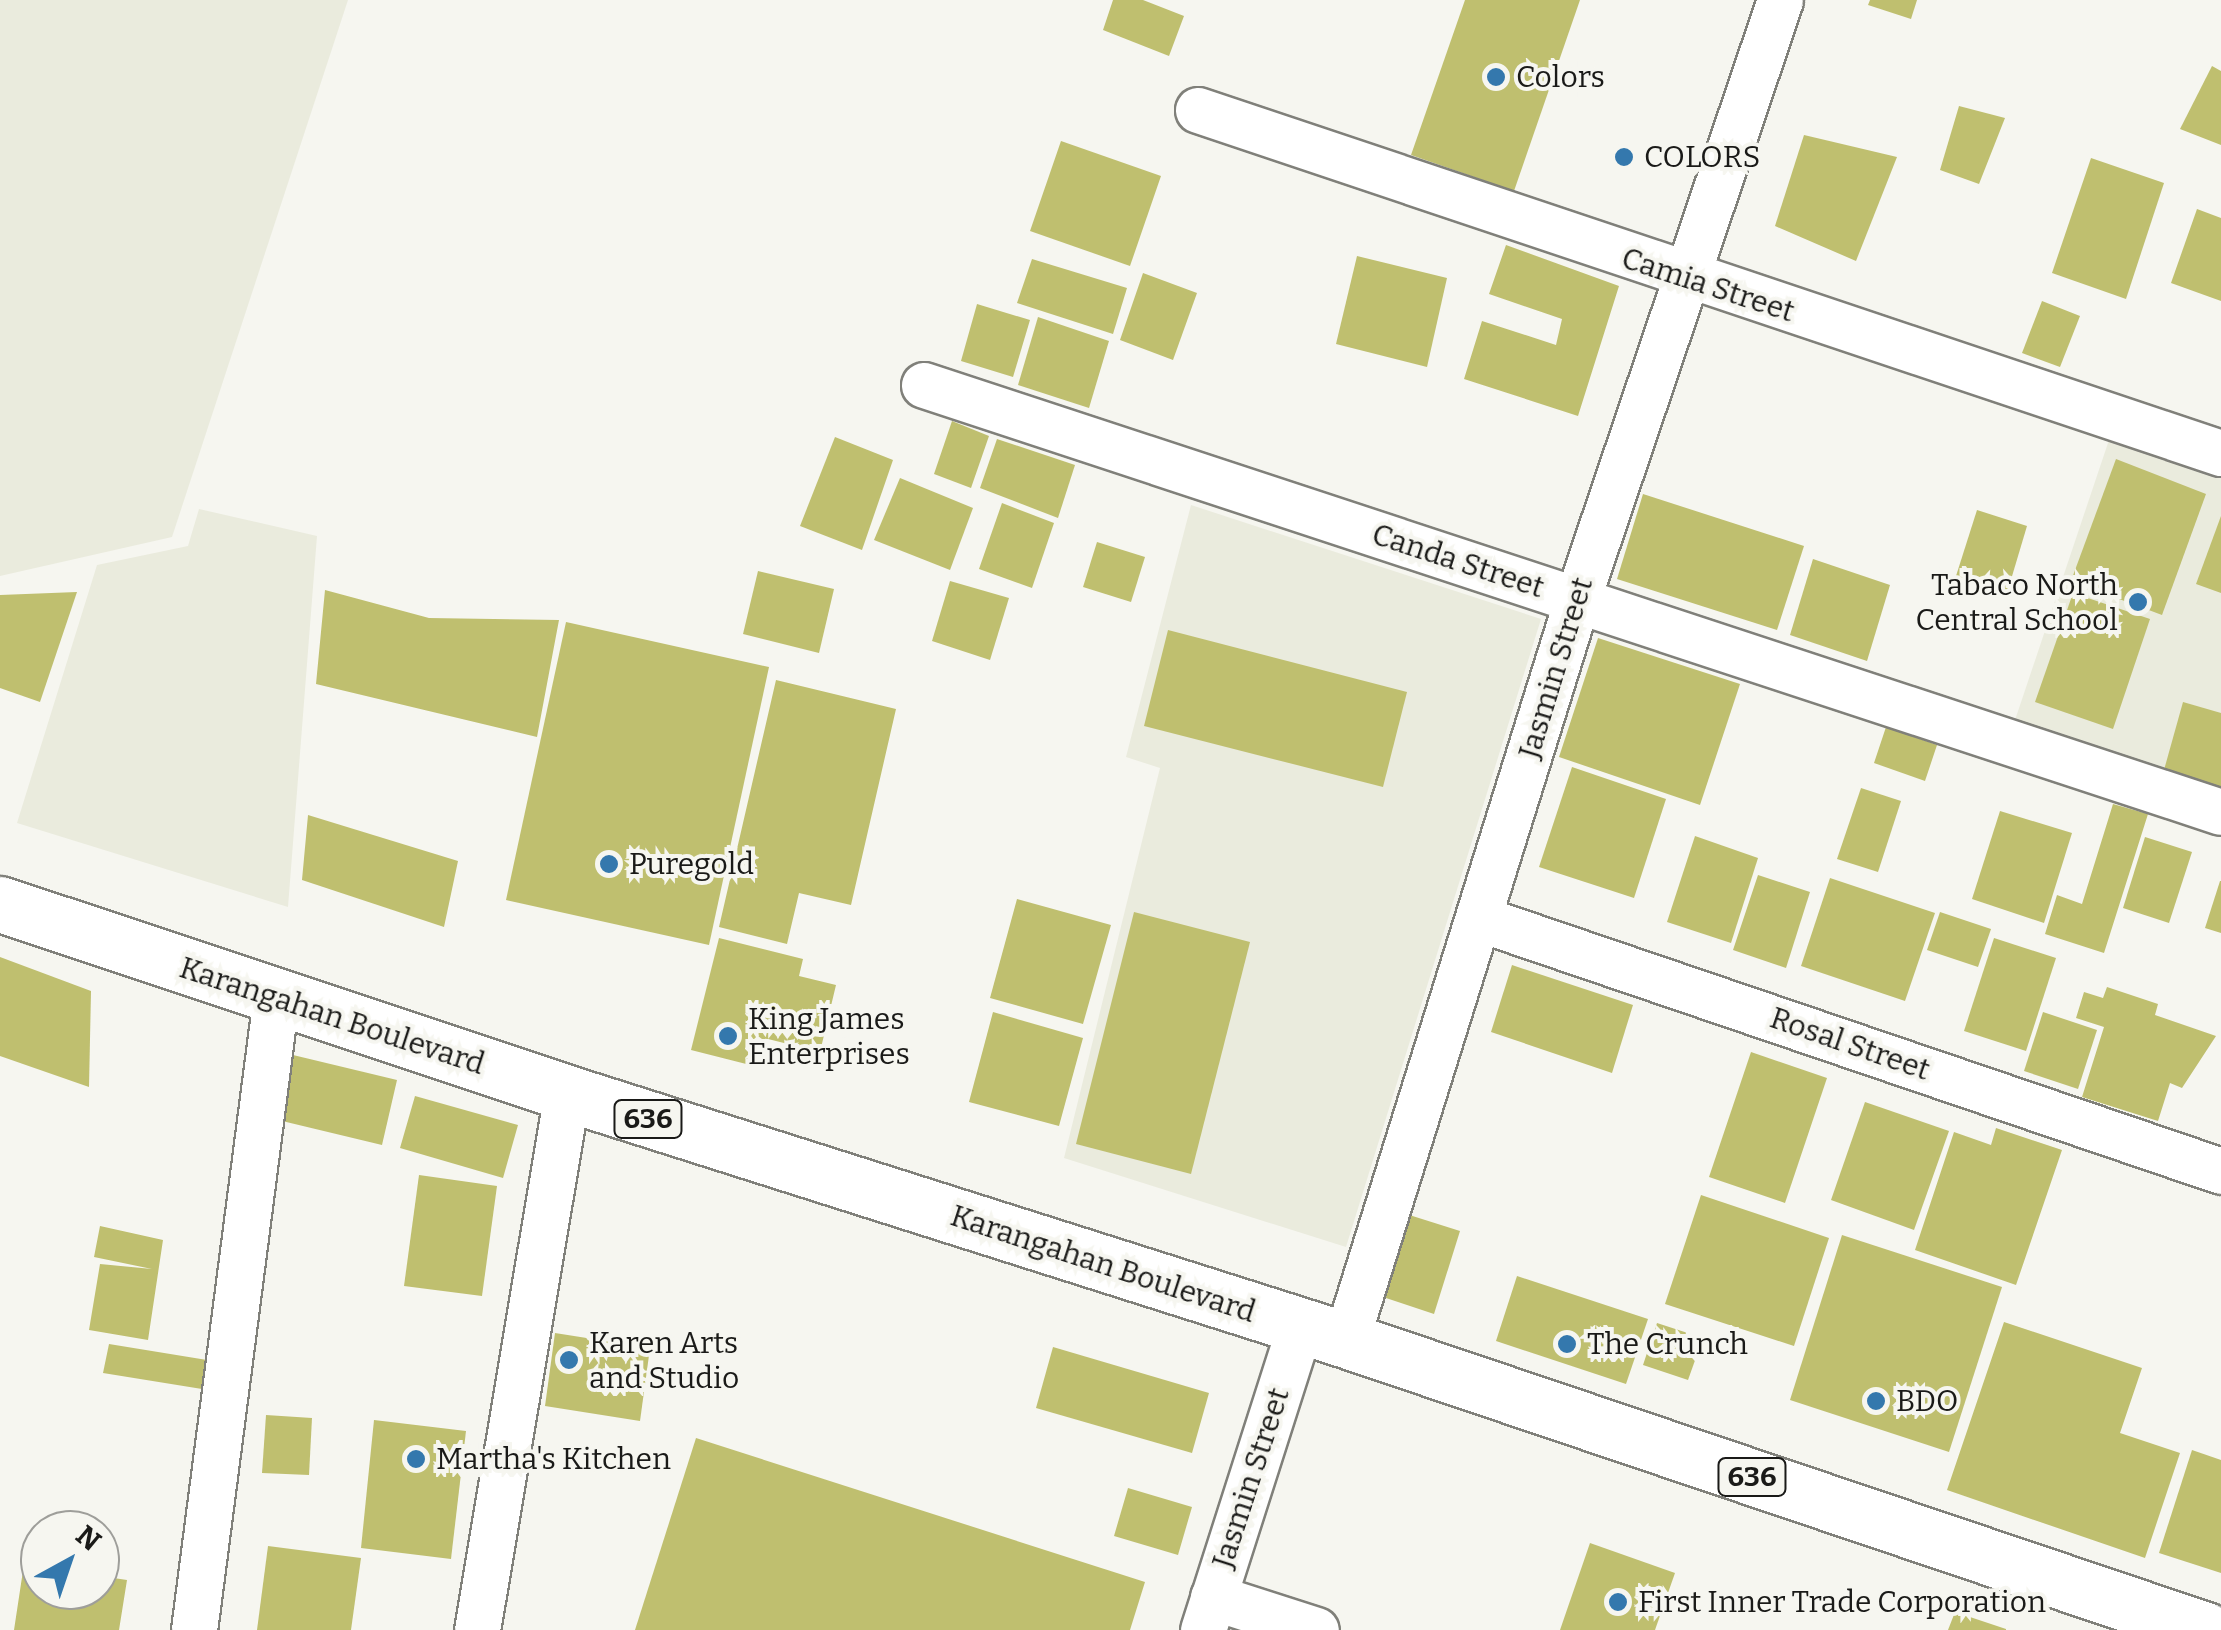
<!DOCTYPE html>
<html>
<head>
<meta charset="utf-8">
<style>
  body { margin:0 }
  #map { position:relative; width:2221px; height:1630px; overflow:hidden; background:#f6f6f0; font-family:Bitter,serif }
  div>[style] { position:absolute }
  .built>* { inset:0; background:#eaebdd }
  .building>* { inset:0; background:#bfbf6f }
  .roads { filter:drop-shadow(2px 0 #80807a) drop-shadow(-2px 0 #80807a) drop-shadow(0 2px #80807a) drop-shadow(0 -2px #80807a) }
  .street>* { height:45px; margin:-22.5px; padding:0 22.5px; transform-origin:22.5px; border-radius:22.5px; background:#fff }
  .primary>* { height:55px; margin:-27.5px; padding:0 27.5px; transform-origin:27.5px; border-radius:27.5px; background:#fff }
  .dots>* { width:28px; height:28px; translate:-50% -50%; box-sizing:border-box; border:5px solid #f6f6f0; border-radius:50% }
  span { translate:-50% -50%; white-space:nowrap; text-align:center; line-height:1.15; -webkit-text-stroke:8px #f6f6f0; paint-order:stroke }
  .shield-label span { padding:2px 8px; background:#f6f6f0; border:2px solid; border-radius:8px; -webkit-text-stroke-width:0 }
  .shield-label { font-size:28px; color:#1a1a18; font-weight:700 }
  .poi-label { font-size:30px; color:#1a1a18 }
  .left { translate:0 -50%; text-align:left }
  .right { translate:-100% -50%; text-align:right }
  .street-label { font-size:30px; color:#1a1a18 }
  .north { position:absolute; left:20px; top:1510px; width:100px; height:100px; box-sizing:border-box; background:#f6f6f0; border:2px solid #9e9e9a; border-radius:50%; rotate:40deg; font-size:28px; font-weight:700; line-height:40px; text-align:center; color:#1a1a18 }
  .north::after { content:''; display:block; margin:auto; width:35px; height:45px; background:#3478ad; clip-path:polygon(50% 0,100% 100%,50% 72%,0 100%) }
</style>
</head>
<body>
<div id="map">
  <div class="built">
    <i style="clip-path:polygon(0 0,348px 0,172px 537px,0 576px)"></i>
    <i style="clip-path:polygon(2112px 431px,2221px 468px,2221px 804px,2010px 735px)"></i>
    <i style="clip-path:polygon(1191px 505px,1541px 619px,1346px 1247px,1064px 1158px,1160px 768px,1126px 757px)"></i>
    <i style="clip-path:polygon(199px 509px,317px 536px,288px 907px,17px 823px,97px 565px,188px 546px)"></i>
  </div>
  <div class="building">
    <i style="clip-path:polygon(1113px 0,1143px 0,1184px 16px,1169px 56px,1103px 30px)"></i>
    <i style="clip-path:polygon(1465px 0,1580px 0,1514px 191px,1411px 155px)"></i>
    <i style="clip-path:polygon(1870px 0,1917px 0,1911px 19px,1868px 5px)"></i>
    <i style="clip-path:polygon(2212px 66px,2221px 71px,2221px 145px,2180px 129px)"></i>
    <i style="clip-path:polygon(1959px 106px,2005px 118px,1979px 184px,1940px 170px)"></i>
    <i style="clip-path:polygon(1804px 135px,1897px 157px,1856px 261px,1775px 226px)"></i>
    <i style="clip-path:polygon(1061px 141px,1161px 176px,1130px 266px,1030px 231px)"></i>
    <i style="clip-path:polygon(2091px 158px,2164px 183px,2126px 299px,2052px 273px)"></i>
    <i style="clip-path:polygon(2197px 209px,2221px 218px,2221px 301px,2171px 283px)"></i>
    <i style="clip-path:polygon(1506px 245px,1619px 286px,1578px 416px,1464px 379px,1482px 321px,1556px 345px,1562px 319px,1489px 294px)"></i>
    <i style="clip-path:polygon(1357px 256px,1447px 278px,1427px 367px,1336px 344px)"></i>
    <i style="clip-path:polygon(1032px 259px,1127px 288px,1113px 334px,1017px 303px)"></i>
    <i style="clip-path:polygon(1143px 273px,1197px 293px,1173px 360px,1120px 340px)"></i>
    <i style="clip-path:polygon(2042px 301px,2080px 316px,2060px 367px,2022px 353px)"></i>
    <i style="clip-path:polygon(977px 304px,1030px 320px,1013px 377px,961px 361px)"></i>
    <i style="clip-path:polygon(1038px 317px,1109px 341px,1089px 408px,1018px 385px)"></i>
    <i style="clip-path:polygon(952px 421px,989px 436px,971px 488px,934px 474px)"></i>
    <i style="clip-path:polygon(835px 437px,893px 460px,862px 550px,800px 526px)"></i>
    <i style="clip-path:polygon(997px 439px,1075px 465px,1058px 518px,980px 488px)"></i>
    <i style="clip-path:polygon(2116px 459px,2206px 494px,2162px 615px,2071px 581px)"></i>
    <i style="clip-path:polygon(900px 478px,973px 508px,950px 570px,874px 540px)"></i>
    <i style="clip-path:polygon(1643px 494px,1804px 546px,1777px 630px,1617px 579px)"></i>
    <i style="clip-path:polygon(1002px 503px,1054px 523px,1032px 588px,979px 569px)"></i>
    <i style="clip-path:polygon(1977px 510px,2027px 526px,2007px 593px,1956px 576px)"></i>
    <i style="clip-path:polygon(2221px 516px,2221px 593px,2196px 584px)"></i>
    <i style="clip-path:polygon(1097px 542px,1145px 557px,1131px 602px,1083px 587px)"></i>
    <i style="clip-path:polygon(1813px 559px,1890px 585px,1867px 661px,1790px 635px)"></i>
    <i style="clip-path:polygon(758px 571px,834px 589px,819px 653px,743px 634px)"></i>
    <i style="clip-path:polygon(950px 581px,1009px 598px,990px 660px,932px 641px)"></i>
    <i style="clip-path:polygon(325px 590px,429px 618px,559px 620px,537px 737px,316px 684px)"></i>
    <i style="clip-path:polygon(77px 592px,40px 702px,0 688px,0 595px)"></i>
    <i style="clip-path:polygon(2073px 593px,2150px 619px,2113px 729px,2035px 702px)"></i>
    <i style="clip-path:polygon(566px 622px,769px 667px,709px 945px,506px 900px)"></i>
    <i style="clip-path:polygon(1168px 630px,1407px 692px,1383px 787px,1144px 726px)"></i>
    <i style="clip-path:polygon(1598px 638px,1740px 684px,1700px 805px,1559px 757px)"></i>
    <i style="clip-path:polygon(776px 680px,896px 709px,851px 905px,799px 893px,787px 944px,719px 927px)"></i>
    <i style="clip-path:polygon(2183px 702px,2221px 713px,2221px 787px,2164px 770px)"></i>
    <i style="clip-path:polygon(1886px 727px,1937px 745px,1925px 781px,1874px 763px)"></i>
    <i style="clip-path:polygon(1572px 767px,1666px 799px,1634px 898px,1539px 867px)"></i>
    <i style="clip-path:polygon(1861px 788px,1901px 801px,1878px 872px,1837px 859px)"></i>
    <i style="clip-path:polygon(2113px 804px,2148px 814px,2104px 953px,2045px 934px,2057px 895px,2082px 904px)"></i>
    <i style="clip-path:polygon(2000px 811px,2072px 833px,2044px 923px,1972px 899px)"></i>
    <i style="clip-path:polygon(308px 815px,458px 861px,444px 927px,302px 880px)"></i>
    <i style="clip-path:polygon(1695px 836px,1758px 858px,1731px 943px,1667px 922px)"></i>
    <i style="clip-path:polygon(2145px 837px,2192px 852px,2169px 923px,2123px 908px)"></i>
    <i style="clip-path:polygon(1758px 875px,1810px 892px,1786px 968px,1733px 950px)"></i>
    <i style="clip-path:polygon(1830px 878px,1935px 913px,1905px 1001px,1801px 966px)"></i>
    <i style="clip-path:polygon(2220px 881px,2221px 881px,2221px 933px,2205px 928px)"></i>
    <i style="clip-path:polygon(1017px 899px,1111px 925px,1083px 1024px,990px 998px)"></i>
    <i style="clip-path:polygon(1134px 912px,1250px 942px,1191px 1174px,1076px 1144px)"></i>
    <i style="clip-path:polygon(1940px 912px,1991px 929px,1978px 967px,1927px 950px)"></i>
    <i style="clip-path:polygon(719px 938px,803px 959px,799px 976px,836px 985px,820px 1052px,768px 1039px,762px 1068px,691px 1050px)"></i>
    <i style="clip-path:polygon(1994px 938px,2056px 958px,2026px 1051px,1964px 1031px)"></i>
    <i style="clip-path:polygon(0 957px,91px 991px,89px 1087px,0 1056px)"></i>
    <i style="clip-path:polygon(1512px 965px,1633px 1005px,1612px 1073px,1491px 1032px)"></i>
    <i style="clip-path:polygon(2107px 987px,2158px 1004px,2155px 1015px,2216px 1036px,2182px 1088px,2170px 1083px,2158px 1121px,2082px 1097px,2104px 1027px,2076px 1018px,2084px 992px,2103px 998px)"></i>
    <i style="clip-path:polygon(993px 1012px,1083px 1038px,1059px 1126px,969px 1102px)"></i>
    <i style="clip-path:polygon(2043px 1012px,2097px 1030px,2078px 1089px,2024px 1071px)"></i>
    <i style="clip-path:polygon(1751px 1052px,1827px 1078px,1785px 1203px,1709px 1177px)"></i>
    <i style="clip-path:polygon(293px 1055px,397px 1080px,382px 1145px,278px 1120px)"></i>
    <i style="clip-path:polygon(415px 1096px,518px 1125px,503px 1178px,400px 1148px)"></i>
    <i style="clip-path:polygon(1865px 1102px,1949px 1131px,1914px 1230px,1831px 1200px)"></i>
    <i style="clip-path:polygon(1996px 1128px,2062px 1150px,2016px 1285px,1915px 1250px,1954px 1132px,1991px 1145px)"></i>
    <i style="clip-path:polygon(419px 1175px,497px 1186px,482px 1296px,404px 1286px)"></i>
    <i style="clip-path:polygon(1701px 1195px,1829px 1238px,1794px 1346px,1665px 1304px)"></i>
    <i style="clip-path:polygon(1403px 1213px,1460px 1231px,1434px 1314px,1377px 1295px)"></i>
    <i style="clip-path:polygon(100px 1226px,163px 1240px,148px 1340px,89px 1330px,100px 1264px,152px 1269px,94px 1257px)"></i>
    <i style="clip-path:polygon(1842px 1235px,2002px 1287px,1949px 1452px,1790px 1400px)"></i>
    <i style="clip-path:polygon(1517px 1276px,1648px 1319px,1626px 1384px,1496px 1341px)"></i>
    <i style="clip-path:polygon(2004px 1322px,2142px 1368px,2120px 1433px,2180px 1453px,2145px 1558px,1947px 1490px)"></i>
    <i style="clip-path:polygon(1657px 1323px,1703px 1338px,1688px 1380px,1643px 1365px)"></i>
    <i style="clip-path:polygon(555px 1333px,650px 1348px,640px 1421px,545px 1406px)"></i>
    <i style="clip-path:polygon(109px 1344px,207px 1360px,202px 1389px,103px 1373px)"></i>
    <i style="clip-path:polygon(1053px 1347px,1209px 1393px,1192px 1453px,1036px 1408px)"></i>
    <i style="clip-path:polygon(266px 1415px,312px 1418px,309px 1475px,262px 1473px)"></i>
    <i style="clip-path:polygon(374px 1420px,466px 1431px,451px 1559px,361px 1548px)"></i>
    <i style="clip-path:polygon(696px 1438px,1145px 1582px,1130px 1630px,635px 1630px)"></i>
    <i style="clip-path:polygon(2192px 1450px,2221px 1460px,2221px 1573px,2159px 1553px)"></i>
    <i style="clip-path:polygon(1128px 1488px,1192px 1507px,1178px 1555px,1114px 1536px)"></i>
    <i style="clip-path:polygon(1590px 1543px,1675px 1573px,1655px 1630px,1560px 1630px)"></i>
    <i style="clip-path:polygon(268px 1546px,361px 1558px,351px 1630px,257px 1630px)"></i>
    <i style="clip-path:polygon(24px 1564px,40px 1567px,40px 1590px,100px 1590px,100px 1576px,127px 1580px,119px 1630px,14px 1630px)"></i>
    <i style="clip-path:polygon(1955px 1612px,2006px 1629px,2006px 1630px,1948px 1630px)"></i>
  </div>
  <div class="roads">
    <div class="street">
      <i style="left:1198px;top:110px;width:1079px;rotate:18.54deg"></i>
      <i style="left:924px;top:385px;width:1365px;rotate:18.22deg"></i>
      <i style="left:1478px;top:918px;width:785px;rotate:18.8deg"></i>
      <i style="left:1346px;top:1340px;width:775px;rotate:-72.66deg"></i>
      <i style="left:1577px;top:600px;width:633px;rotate:-71.31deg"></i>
      <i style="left:1213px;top:1597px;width:108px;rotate:17.8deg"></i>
      <i style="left:194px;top:1630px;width:637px;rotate:-82.61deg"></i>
      <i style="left:477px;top:1630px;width:544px;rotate:-80.49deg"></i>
      <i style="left:1203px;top:1630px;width:319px;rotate:-72.3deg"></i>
    </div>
    <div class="primary">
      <i style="left:0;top:904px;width:598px;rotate:18.43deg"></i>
      <i style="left:567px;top:1093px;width:817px;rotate:17.59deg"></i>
      <i style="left:1346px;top:1340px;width:907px;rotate:18.65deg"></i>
    </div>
  </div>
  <div class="dots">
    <i style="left:1496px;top:77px;background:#3478ad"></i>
    <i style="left:1624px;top:157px;background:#3478ad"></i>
    <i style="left:2138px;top:602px;background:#3478ad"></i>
    <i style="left:609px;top:864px;background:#3478ad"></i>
    <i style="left:728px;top:1036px;background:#3478ad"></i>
    <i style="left:1567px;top:1344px;background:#3478ad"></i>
    <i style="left:569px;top:1360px;background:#3478ad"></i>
    <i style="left:1876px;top:1401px;background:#3478ad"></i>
    <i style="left:416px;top:1459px;background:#3478ad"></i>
    <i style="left:1618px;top:1602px;background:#3478ad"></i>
  </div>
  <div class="shield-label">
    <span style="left:648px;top:1119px">636</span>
    <span style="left:1752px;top:1477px">636</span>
  </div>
  <div class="poi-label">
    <span class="left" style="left:1516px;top:77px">Colors</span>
    <span class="left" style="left:1644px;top:157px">COLORS</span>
    <span class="right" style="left:2118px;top:602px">Tabaco North<br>Central School</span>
    <span class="left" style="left:629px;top:864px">Puregold</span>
    <span class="left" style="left:748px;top:1036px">King James<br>Enterprises</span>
    <span class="left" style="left:589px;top:1360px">Karen Arts<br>and Studio</span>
    <span class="left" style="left:1587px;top:1344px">The Crunch</span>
    <span class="left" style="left:1896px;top:1401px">BDO</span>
    <span class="left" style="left:436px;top:1459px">Martha's Kitchen</span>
    <span class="left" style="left:1638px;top:1602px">First Inner Trade Corporation</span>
  </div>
  <div class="street-label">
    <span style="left:1708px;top:285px;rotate:18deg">Camia Street</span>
    <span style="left:1458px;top:561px;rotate:18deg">Canda Street</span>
    <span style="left:1556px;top:668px;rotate:-73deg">Jasmin Street</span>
    <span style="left:332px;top:1016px;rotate:18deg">Karangahan Boulevard</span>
    <span style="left:1850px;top:1044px;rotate:19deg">Rosal Street</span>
    <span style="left:1103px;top:1264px;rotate:18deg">Karangahan Boulevard</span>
    <span style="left:1251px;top:1478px;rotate:-72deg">Jasmin Street</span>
  </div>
  <div class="north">N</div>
</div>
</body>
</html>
